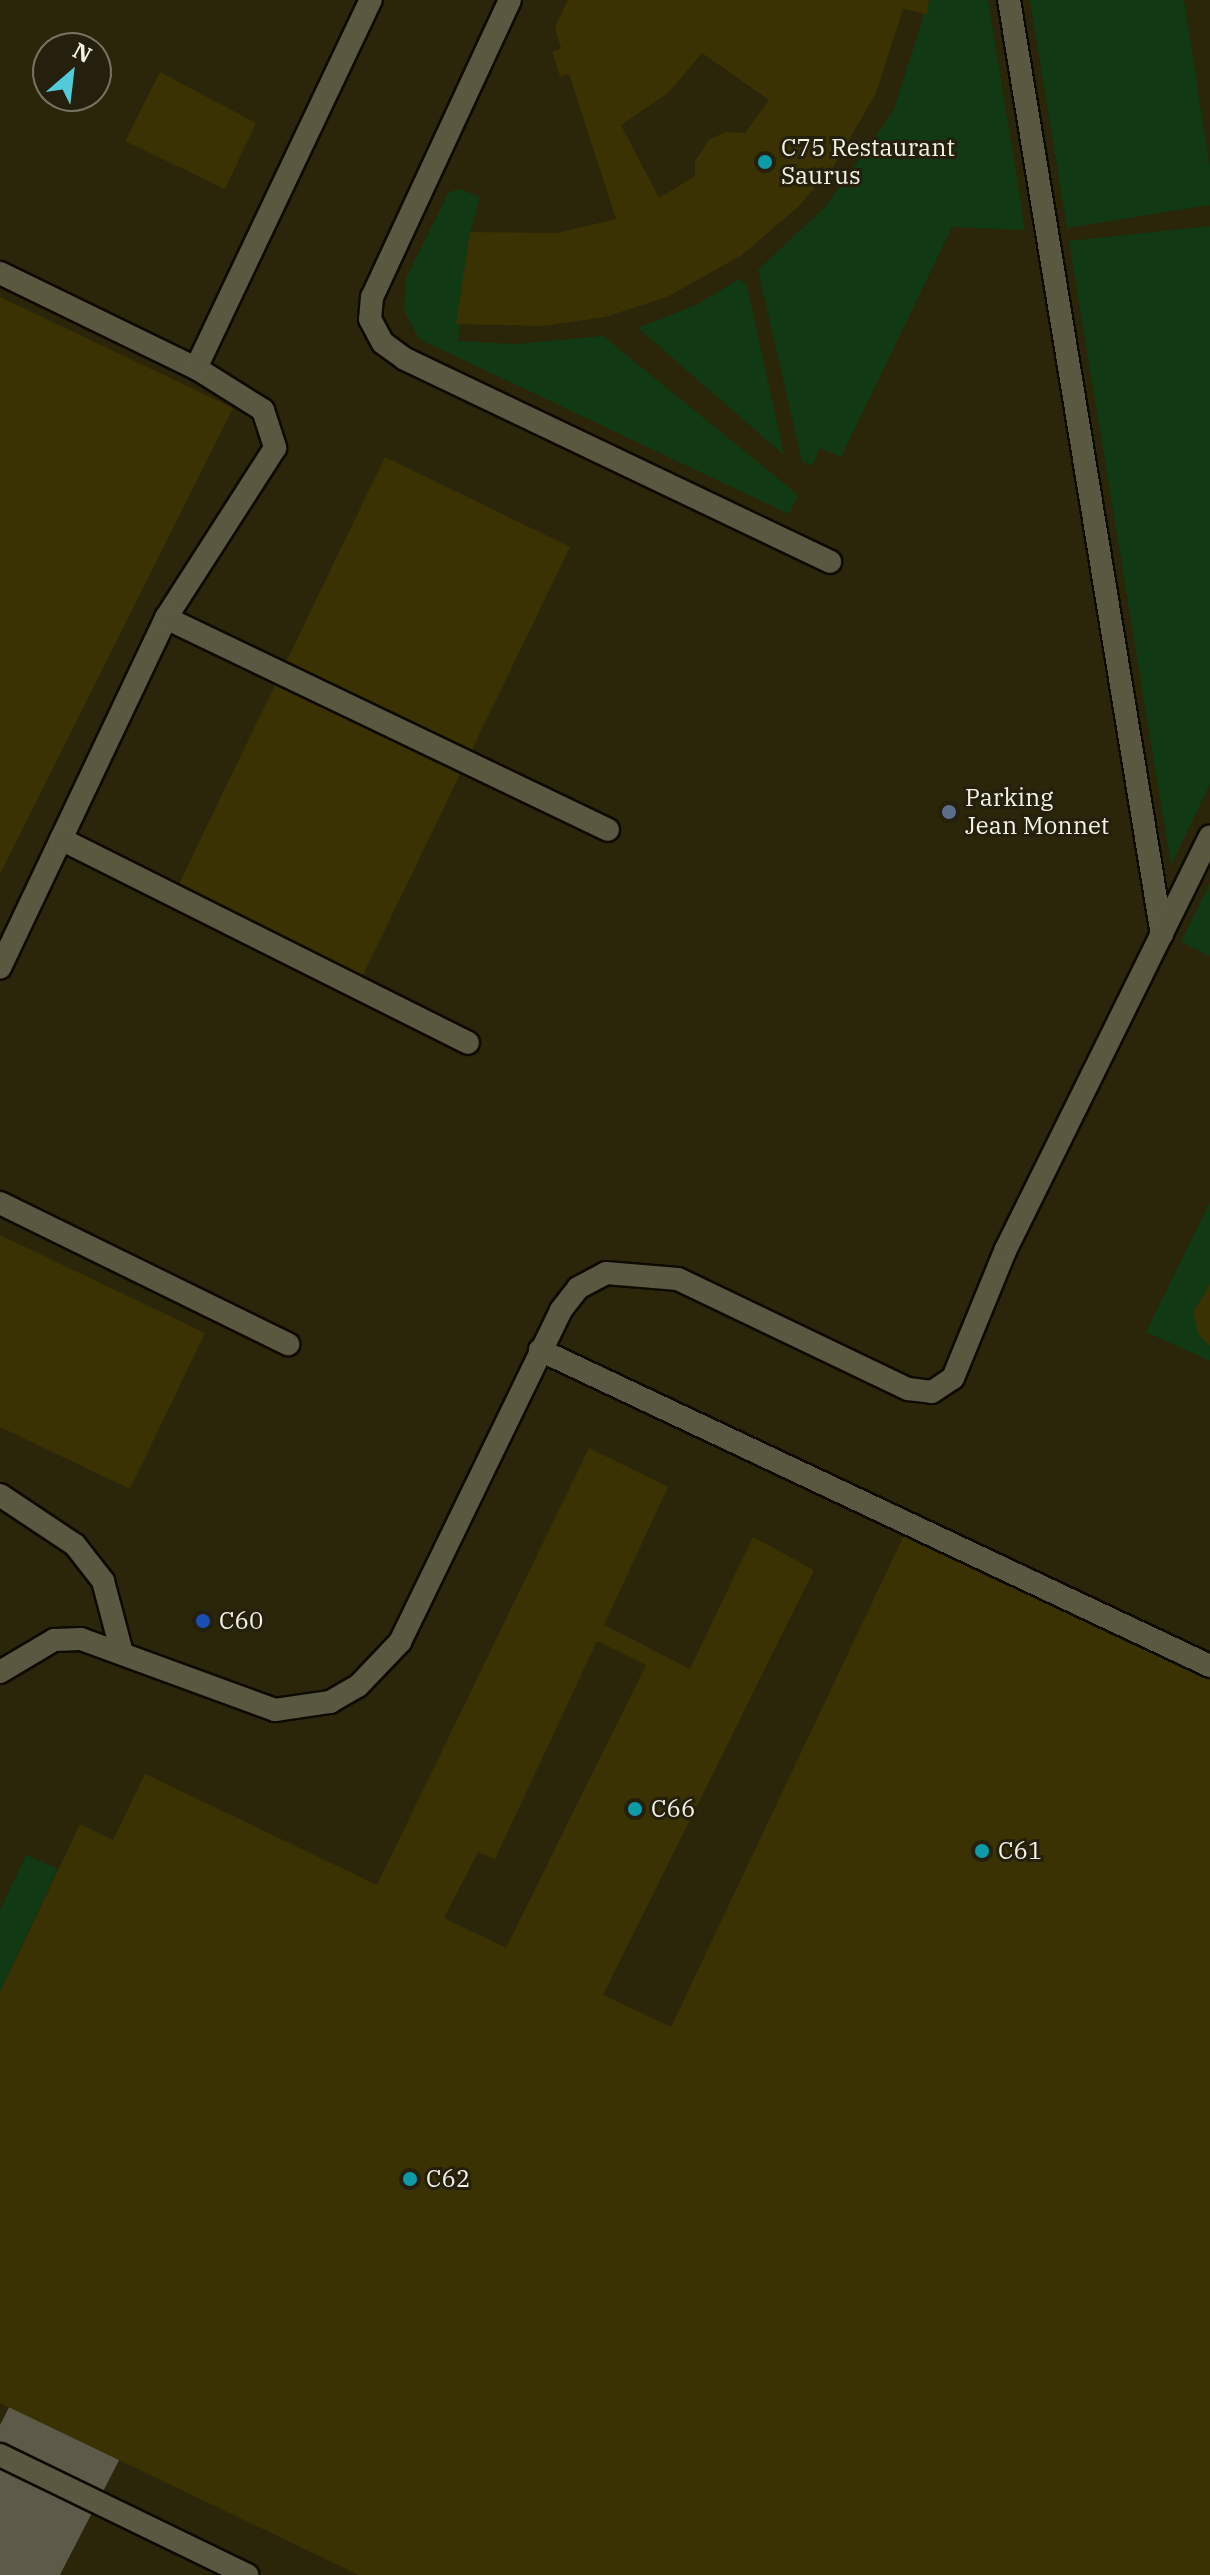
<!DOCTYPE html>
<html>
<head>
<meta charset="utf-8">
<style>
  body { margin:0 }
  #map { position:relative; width:1210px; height:2575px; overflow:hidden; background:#24200d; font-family:"IBM Plex Serif",serif }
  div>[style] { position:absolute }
  .built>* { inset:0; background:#2b260a }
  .green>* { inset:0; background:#103914 }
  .taxiway>* { height:122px; margin:-61px; padding:0 61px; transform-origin:61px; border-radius:61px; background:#5e5a49 }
  .building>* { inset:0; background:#3a3202 }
  .roads { filter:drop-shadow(2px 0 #0d0a00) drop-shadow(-2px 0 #0d0a00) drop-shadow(0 2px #0d0a00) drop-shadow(0 -2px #0d0a00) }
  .lane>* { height:22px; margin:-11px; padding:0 11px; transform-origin:11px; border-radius:11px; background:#5b5842 }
  .dots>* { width:22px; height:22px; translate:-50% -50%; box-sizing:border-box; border:4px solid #24200d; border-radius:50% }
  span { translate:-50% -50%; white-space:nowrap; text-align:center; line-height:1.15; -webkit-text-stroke:6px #24200d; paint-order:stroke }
  .poi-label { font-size:24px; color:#f4f2e5 }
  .left { translate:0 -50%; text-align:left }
  .north { position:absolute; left:32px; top:32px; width:80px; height:80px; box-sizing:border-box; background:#24200d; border:2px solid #777463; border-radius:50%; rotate:28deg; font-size:22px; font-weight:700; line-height:32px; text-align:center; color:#f4f2e5 }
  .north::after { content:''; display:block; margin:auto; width:28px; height:36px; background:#52cbd8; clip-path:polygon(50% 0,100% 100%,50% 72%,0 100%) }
</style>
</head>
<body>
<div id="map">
  <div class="built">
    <i style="clip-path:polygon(evenodd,0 0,1210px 0,1210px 2575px,0 2575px,0 0,48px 48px,96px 48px,96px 96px,48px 96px,48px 48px)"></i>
  </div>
  <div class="green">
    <i style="clip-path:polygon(929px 0,988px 0,1025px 230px,952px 227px,841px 457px,820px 448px,812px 466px,802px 461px,758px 270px,826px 206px,893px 112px)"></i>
    <i style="clip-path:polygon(1030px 0,1184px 0,1210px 169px,1210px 205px,1067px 228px)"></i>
    <i style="clip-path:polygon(460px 189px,480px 197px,470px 232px,458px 341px,516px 344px,603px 336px,798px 495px,789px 514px,419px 339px,404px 310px,406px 278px,449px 192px)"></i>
    <i style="clip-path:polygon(1210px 226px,1210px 784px,1171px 865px,1069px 241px)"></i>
    <i style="clip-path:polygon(739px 279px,747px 286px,784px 455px,638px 328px,696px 305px)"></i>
    <i style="clip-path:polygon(1210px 883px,1210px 956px,1181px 942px)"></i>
    <i style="clip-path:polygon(1210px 1202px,1210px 1361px,1146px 1332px)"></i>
    <i style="clip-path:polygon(26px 1855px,58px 1869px,0 1992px,0 1910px)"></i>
  </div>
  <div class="taxiway">
    <i style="left:0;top:2558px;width:140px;rotate:-62.7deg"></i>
  </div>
  <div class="building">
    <i style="clip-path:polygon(evenodd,568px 0,929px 0,927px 14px,903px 9px,876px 93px,835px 164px,798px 207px,742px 255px,667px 297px,605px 317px,543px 326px,456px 324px,470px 232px,557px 233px,616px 219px,569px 74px,560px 76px,552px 52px,561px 48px,555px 27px,568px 0,702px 53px,769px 100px,745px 133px,725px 132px,709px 140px,695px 161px,695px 176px,659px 198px,621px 125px,668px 93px,702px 53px)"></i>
    <i style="clip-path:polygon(160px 72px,256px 123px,225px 189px,125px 141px)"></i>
    <i style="clip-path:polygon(0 297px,233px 408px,0 874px)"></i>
    <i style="clip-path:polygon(385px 457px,570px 547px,361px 979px,176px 890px)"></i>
    <i style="clip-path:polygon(0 1235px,205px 1333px,130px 1489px,0 1427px)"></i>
    <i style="clip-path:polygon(1210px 1284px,1210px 1346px,1199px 1335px,1193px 1312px)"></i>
    <i style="clip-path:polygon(evenodd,589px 1448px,668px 1487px,604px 1625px,690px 1669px,753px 1537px,814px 1570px,603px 1995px,671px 2027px,906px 1531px,1210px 1676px,1210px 2575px,359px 2575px,0 2403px,0 1992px,80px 1824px,113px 1840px,145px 1774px,377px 1885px,589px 1448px,597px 1641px,646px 1665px,506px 1948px,444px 1918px,478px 1852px,495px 1859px,597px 1641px)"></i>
  </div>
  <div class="roads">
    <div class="lane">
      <i style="left:510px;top:0;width:327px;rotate:114.9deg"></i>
      <i style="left:372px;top:297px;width:22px;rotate:95deg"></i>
      <i style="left:370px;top:319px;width:27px;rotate:62deg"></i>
      <i style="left:383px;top:343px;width:27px;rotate:36deg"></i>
      <i style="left:405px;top:359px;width:471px;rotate:25.5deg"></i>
      <i style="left:1009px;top:0;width:947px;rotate:80.71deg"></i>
      <i style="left:0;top:273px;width:218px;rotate:25.9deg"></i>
      <i style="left:196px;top:368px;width:79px;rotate:32.1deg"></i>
      <i style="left:263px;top:410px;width:40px;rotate:72deg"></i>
      <i style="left:275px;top:448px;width:202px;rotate:122.7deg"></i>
      <i style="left:166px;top:618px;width:387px;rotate:115.4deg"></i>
      <i style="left:196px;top:368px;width:407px;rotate:-64.6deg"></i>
      <i style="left:166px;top:618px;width:490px;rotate:25.6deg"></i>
      <i style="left:61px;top:839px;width:455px;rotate:26.6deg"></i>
      <i style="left:0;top:1203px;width:321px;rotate:26.1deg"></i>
      <i style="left:540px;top:1350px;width:741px;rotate:25.25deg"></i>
      <i style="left:0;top:1495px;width:90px;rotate:33.7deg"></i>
      <i style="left:75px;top:1545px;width:46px;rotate:52.1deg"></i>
      <i style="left:103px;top:1581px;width:74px;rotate:75.2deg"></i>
      <i style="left:0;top:1672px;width:63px;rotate:-30.7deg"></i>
      <i style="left:54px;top:1640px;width:27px;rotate:-2deg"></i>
      <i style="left:81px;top:1639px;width:207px;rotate:20.1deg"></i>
      <i style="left:275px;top:1710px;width:56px;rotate:-8.3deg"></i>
      <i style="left:330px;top:1702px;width:32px;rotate:-30deg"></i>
      <i style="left:358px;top:1686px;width:61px;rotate:-46.3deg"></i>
      <i style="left:400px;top:1642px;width:369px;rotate:-64.1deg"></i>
      <i style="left:561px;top:1310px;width:28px;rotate:-52deg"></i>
      <i style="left:578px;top:1288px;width:32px;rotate:-28deg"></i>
      <i style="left:606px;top:1273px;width:72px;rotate:4.8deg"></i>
      <i style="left:678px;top:1279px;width:255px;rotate:25.6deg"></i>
      <i style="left:908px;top:1389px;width:24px;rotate:7deg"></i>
      <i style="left:932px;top:1392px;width:25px;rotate:-34deg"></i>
      <i style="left:953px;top:1378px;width:139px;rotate:-67.7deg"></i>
      <i style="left:1006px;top:1249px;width:460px;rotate:-63.7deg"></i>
      <i style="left:0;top:2455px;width:275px;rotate:25.9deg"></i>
    </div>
  </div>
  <div class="dots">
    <i style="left:765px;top:162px;background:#0f9aa8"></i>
    <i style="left:949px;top:812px;background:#5c6f8a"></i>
    <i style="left:203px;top:1621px;background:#1a4fb4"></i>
    <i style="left:635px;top:1809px;background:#0f9aa8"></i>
    <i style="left:982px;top:1851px;background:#0f9aa8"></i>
    <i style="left:410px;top:2179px;background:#0f9aa8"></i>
  </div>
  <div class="poi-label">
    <span class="left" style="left:781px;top:162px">C75 Restaurant<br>Saurus</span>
    <span class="left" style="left:965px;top:812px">Parking<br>Jean Monnet</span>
    <span class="left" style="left:219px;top:1621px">C60</span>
    <span class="left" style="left:651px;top:1809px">C66</span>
    <span class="left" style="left:998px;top:1851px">C61</span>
    <span class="left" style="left:426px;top:2179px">C62</span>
  </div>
  <div class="north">N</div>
</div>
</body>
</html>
